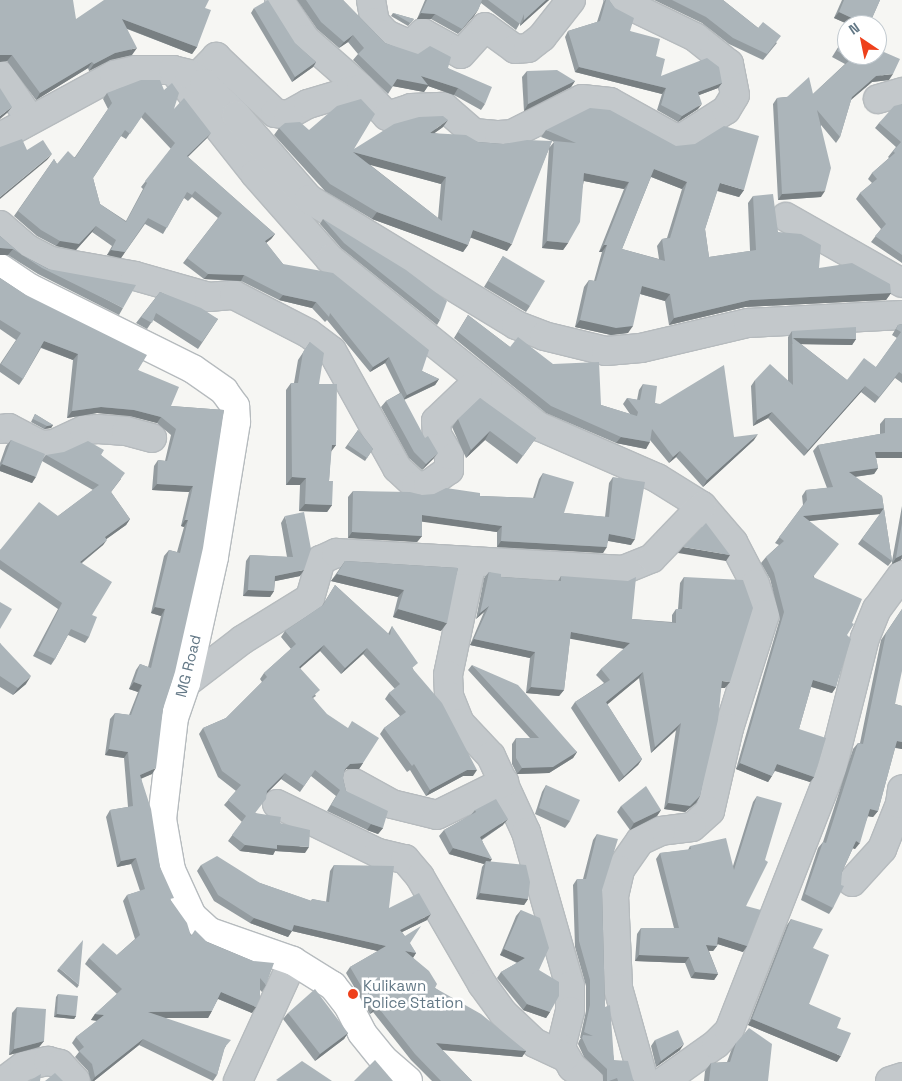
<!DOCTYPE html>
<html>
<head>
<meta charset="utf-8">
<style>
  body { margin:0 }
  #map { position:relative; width:902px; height:1081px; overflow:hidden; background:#f6f6f3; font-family:"Space Grotesk",sans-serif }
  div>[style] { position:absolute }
  .roads { filter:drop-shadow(1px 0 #b6bbbe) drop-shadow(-1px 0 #b6bbbe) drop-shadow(0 1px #b6bbbe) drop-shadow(0 -1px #b6bbbe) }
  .minor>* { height:28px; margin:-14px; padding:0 14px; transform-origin:14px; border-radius:14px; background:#c3c8cb }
  .major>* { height:28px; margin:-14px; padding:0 14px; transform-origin:14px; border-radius:14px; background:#fff }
  .wall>* { inset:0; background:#949ca0 }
  .shaded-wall>* { inset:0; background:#787f82 }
  .building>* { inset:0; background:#acb5ba }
  .dots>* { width:14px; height:14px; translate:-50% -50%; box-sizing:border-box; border:2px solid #fff; border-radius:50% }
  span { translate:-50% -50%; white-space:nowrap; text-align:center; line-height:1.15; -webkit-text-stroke:5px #fff; paint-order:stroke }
  .street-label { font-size:15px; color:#637886 }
  .poi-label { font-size:15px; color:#637886 }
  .left { translate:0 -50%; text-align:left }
  .north { position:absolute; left:837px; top:15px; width:50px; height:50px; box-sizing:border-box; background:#fff; border:1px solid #c1c9cf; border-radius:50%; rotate:326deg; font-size:14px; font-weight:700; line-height:20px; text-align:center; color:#637886 }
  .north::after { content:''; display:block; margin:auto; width:18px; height:22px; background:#ee401b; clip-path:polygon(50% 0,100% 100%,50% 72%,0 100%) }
</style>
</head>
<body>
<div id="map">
  <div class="roads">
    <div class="minor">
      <i style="left:279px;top:0;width:47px;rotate:56.3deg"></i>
      <i style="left:305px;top:39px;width:74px;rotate:41.2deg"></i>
      <i style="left:371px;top:0;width:22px;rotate:80deg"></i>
      <i style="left:375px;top:22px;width:16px;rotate:47deg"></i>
      <i style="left:386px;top:34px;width:27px;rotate:24deg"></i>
      <i style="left:411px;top:45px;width:17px;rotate:-45deg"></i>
      <i style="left:423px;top:33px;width:43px;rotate:28.9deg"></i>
      <i style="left:461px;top:54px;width:36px;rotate:-48deg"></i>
      <i style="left:485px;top:27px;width:37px;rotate:36deg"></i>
      <i style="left:515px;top:49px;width:13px;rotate:-4deg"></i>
      <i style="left:528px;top:48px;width:18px;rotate:-38deg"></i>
      <i style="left:542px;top:37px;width:47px;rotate:-51.9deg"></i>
      <i style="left:173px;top:70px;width:132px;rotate:51.7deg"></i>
      <i style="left:255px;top:174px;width:113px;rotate:48.6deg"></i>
      <i style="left:330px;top:259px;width:267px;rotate:38.8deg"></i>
      <i style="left:538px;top:426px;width:130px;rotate:23.6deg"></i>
      <i style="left:657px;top:478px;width:53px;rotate:31.9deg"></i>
      <i style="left:702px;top:506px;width:48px;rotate:49.3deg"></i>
      <i style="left:733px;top:542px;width:47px;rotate:62.4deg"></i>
      <i style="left:755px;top:584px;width:32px;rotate:72deg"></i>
      <i style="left:765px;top:614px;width:120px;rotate:107.5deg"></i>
      <i style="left:729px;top:728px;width:85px;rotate:102.9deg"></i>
      <i style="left:710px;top:811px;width:24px;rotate:138deg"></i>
      <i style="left:692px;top:827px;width:31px;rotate:173deg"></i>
      <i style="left:661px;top:831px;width:23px;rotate:155deg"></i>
      <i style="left:640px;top:841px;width:35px;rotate:125deg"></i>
      <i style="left:620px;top:870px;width:26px;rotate:103deg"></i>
      <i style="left:614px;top:895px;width:93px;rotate:87.5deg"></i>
      <i style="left:618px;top:988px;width:97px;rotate:74.4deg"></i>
      <i style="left:0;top:75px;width:53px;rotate:55.7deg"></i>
      <i style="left:197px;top:77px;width:28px;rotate:-46deg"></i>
      <i style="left:216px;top:57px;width:81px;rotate:43.5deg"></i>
      <i style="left:275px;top:113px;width:13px;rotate:9deg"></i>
      <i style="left:288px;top:115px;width:23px;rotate:-29deg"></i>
      <i style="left:308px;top:104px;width:55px;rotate:-16.8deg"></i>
      <i style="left:361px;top:88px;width:38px;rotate:47deg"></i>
      <i style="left:387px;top:116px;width:25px;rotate:-18deg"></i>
      <i style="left:411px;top:108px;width:33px;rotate:-2deg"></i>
      <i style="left:444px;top:107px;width:40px;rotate:41deg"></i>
      <i style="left:474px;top:133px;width:25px;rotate:5deg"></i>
      <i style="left:499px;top:135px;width:13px;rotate:-4deg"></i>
      <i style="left:512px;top:134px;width:78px;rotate:-26.6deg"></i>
      <i style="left:582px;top:99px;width:28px;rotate:6deg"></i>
      <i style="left:610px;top:102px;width:72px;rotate:29.1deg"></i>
      <i style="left:673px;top:137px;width:9px;rotate:6deg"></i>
      <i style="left:682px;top:138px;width:52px;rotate:-32.5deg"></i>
      <i style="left:726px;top:110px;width:17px;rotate:-59deg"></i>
      <i style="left:735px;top:95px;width:32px;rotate:-101deg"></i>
      <i style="left:729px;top:64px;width:43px;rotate:-141.5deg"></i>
      <i style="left:695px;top:37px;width:85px;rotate:-154.3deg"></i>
      <i style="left:878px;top:99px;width:25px;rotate:-16deg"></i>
      <i style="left:0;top:137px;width:130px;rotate:-28.5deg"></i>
      <i style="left:114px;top:75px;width:22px;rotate:-13deg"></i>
      <i style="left:135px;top:70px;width:38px"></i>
      <i style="left:173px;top:70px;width:16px;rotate:14deg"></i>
      <i style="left:189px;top:74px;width:17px;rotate:31deg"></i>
      <i style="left:204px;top:83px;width:45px;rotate:45deg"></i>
      <i style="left:236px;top:115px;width:111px;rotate:49deg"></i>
      <i style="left:309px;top:199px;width:242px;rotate:31.3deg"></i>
      <i style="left:516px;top:325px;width:30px;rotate:21deg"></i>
      <i style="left:544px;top:336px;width:64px;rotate:13.6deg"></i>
      <i style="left:606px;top:351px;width:35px;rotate:-5deg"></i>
      <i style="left:641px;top:348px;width:110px;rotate:-13.2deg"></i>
      <i style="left:748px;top:323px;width:154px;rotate:-3deg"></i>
      <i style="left:786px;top:217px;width:133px;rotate:29.6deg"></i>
      <i style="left:0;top:225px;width:37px;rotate:41deg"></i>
      <i style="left:28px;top:249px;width:26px;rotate:28deg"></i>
      <i style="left:51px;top:261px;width:85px;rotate:10.1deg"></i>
      <i style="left:135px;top:276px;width:77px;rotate:15.8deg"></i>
      <i style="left:209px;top:297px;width:25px;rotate:-5deg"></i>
      <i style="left:234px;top:295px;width:83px;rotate:27.2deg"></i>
      <i style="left:308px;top:333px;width:30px;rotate:37deg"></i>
      <i style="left:332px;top:351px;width:134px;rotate:60.9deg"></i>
      <i style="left:397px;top:468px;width:26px;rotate:43deg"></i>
      <i style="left:416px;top:486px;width:12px;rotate:-5deg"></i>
      <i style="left:428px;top:485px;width:26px;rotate:-36deg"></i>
      <i style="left:449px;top:470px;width:15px;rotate:-90deg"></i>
      <i style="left:449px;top:455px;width:23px;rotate:-121deg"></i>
      <i style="left:437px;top:435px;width:14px;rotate:-94deg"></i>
      <i style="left:436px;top:421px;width:58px;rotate:-43.6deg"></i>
      <i style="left:0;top:429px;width:9px;rotate:-6deg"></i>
      <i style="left:9px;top:428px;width:36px;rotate:28deg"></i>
      <i style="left:41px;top:445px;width:13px;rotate:-4deg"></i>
      <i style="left:54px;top:444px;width:33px;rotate:-25deg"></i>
      <i style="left:84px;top:430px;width:14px;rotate:-4deg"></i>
      <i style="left:98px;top:429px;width:28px;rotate:4deg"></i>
      <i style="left:126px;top:431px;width:27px;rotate:15deg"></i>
      <i style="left:472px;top:561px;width:116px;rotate:101.9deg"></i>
      <i style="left:448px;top:675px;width:21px;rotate:87deg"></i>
      <i style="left:449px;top:696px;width:29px;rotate:68deg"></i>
      <i style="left:460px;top:723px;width:45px;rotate:46.8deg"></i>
      <i style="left:491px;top:756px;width:84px;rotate:65.3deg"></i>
      <i style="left:526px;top:832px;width:160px;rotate:74.1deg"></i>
      <i style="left:570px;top:986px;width:25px;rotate:90deg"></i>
      <i style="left:570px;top:1011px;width:38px;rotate:104deg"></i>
      <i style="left:561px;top:1048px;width:22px;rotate:60deg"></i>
      <i style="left:572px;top:1067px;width:22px;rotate:39deg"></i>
      <i style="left:186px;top:683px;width:71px;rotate:-37.5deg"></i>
      <i style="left:242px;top:640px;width:80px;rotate:-31.7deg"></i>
      <i style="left:310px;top:598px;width:40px;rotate:-74deg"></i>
      <i style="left:321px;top:560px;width:17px;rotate:-25deg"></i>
      <i style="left:336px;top:553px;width:288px;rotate:3.4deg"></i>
      <i style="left:623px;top:570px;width:31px;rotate:-22deg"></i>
      <i style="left:652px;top:558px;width:72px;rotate:-46.1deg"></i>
      <i style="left:354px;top:783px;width:43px;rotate:28.9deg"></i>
      <i style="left:392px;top:804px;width:46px;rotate:13.7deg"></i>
      <i style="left:437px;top:815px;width:75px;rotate:-26.2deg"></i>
      <i style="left:277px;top:804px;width:112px;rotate:25.9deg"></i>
      <i style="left:378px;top:853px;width:28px;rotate:13deg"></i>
      <i style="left:405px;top:859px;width:23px;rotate:50deg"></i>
      <i style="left:420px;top:877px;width:124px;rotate:59.9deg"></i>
      <i style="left:482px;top:984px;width:36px;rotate:54deg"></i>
      <i style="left:503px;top:1013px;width:44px;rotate:43.2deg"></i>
      <i style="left:535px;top:1043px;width:33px;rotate:25deg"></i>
      <i style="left:852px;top:882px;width:45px;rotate:-47.7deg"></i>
      <i style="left:882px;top:849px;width:48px;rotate:-68.2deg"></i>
      <i style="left:900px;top:804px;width:15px;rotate:-82deg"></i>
      <i style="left:4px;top:1081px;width:25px;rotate:-37deg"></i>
      <i style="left:24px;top:1066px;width:25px;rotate:-12deg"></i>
      <i style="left:48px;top:1061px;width:12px;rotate:14deg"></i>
      <i style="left:60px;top:1064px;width:23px;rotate:47deg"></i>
      <i style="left:238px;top:1081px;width:132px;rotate:-65.4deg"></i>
      <i style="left:664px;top:1081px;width:64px;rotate:-35.4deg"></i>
      <i style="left:716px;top:1044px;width:18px;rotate:-45deg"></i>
      <i style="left:729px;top:1031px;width:282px;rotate:-68.6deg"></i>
      <i style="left:832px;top:768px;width:134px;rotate:-75.8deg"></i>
      <i style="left:865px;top:638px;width:31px;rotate:-68deg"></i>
      <i style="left:877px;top:609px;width:42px;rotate:-53.7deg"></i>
      <i style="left:890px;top:1081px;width:13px;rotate:-18deg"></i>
    </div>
    <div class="major">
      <i style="left:0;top:268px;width:36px;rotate:34deg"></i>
      <i style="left:30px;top:288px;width:182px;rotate:26.4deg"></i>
      <i style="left:193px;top:369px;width:38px;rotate:35deg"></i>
      <i style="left:224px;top:391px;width:19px;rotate:54deg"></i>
      <i style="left:235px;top:406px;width:16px;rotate:86deg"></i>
      <i style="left:236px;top:422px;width:137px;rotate:99.3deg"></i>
      <i style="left:214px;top:557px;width:129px;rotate:102.5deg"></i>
      <i style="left:186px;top:683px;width:36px;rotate:109deg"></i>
      <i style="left:174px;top:717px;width:103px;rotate:96.7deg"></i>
      <i style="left:162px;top:819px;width:52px;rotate:80deg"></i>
      <i style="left:171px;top:870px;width:51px;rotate:65.5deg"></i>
      <i style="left:192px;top:916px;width:24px;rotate:42deg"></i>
      <i style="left:210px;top:932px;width:88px;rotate:19.3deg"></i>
      <i style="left:293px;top:961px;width:47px;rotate:32deg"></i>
      <i style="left:333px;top:986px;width:24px;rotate:52deg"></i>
      <i style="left:348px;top:1005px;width:31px;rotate:63deg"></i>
      <i style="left:362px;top:1033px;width:33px;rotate:51deg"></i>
      <i style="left:383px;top:1059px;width:33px;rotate:41deg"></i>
    </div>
  </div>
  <div class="wall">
    <i style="clip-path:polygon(0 0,76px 19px,205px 8px,197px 47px,192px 54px,127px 29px,132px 55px,110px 60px,89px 71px,88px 68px,36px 100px,7px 61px)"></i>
    <i style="clip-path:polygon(297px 0,343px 0,385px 43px,448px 68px,485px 104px,481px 110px,454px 95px,428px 86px,424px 92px,393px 86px,388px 94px,353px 60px,358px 54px,348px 42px,339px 48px,317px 29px)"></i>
    <i style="clip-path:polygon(425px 0,549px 0,520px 26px,520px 23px,516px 30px,481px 3px,478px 10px,474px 16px,458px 34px,431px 19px,417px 19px)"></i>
    <i style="clip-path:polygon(605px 0,609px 0,630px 31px,656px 56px,661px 76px,722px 83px,718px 88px,699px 95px,698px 109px,678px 122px,657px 110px,662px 94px,575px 72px,565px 37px,568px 31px,597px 22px,603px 3px)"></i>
    <i style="clip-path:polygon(654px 0,723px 0,777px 43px,763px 60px,729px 44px,702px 23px)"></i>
    <i style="clip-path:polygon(842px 0,880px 0,869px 25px,850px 25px,834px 18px)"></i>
    <i style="clip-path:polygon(254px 8px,316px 62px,313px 67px,292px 82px,251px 13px)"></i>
    <i style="clip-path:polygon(393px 13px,414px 19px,408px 26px,391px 16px)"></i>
    <i style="clip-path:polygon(847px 33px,847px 55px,889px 80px,872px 82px,851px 100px,840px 137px,836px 143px,821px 125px,821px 197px,778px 200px,773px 104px,777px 98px,813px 94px,845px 64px,832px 57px)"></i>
    <i style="clip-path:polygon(527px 71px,575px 81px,571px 87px,524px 111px,522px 77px)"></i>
    <i style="clip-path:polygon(evenodd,164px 90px,174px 109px,207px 138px,188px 157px,275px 234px,271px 239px,266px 243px,283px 264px,422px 371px,439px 379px,435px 385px,404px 400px,433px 459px,422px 470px,409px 458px,381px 407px,386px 401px,400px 393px,385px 363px,370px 372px,327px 320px,325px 322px,312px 308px,279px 300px,241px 281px,204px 279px,183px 263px,218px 218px,192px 197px,188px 201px,184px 198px,163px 234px,145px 224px,121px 258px,107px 255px,112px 246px,92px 232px,76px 250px,56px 246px,37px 236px,14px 216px,54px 159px,57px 164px,75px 157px,108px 109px,103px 99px,107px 93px,164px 90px,141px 117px,171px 149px,141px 187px,143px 189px,126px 221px,100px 204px,93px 178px,121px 136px,126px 139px,141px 117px)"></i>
    <i style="clip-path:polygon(902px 104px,902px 263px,871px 242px,881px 229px,856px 199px,860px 193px,872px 183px,868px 179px,872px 173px,889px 158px,888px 157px,896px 147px,875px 128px,879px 123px)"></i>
    <i style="clip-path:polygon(evenodd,443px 127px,434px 133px,478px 142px,503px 144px,552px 141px,541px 137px,546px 130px,744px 190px,739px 197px,717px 191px,705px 229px,709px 257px,750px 251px,748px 203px,753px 196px,778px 232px,819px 268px,891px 293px,886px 300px,745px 307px,669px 325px,665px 301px,640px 294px,628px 333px,611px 335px,575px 327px,584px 287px,589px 280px,594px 281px,602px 252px,599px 252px,624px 189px,584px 181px,568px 243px,563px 250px,542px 248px,549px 148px,554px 142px,552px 141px,507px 251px,471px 237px,468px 245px,463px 252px,372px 219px,325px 191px,274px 135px,279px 128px,309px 130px,354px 149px,443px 127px,369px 164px,441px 184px,438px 218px,369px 164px,443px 127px,651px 177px,682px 189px,667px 238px,662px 239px,657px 246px,659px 259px,622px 249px,651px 177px)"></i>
    <i style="clip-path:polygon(323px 219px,440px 320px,437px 325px,341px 248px,320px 224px)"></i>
    <i style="clip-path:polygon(0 236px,22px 255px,123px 308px,119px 315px,38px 274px,8px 255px,0 255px)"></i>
    <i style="clip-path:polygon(503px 256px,530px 306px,526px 312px,484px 287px)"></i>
    <i style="clip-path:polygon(0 278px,138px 370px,171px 406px,224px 410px,163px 709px,152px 774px,141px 778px,160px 867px,171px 901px,191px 935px,253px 961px,266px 985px,262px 992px,260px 990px,252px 1013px,218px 999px,208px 1018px,165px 1018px,226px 1046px,224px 1049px,217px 1075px,213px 1081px,139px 1045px,94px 1081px,91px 1081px,88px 1071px,75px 1057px,79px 1052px,72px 1043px,76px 1037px,97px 1021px,91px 1020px,95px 1014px,117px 994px,85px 964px,89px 958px,117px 955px,135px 939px,123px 901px,127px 895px,140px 891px,131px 864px,117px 867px,106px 817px,110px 810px,128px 807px,124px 758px,105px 755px,110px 719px,115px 713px,129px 715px,138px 692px,129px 689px,136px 670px,140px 664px,148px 667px,161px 616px,151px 613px,164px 556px,169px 550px,177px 552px,184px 527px,181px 526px,189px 492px,152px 490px,154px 466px,158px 460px,165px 461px,171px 435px,157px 423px,130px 416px,97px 413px,67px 418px,73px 360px,41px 348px,23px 379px,19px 385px,0 372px,0 364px,16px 340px,0 329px)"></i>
    <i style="clip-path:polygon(160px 292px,218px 319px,198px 349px,153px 320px,147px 329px,136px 323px)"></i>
    <i style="clip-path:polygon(468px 315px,510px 347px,601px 405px,630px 414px,623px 404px,627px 398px,637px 400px,639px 390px,643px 384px,655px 403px,734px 437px,754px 440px,703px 487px,676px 457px,669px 463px,650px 440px,646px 449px,616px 443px,546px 413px,454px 338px)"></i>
    <i style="clip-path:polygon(902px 324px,902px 383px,895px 378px,875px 403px,861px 392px,804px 456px,768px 418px,753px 426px,751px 386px,755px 380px,788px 381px,788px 337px,792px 331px,856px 339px,852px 345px,801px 344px,847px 380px,876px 367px,897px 338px,892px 335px,898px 325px)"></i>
    <i style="clip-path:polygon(310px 342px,319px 384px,336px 445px,331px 451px,329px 481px,332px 505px,327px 512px,299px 511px,300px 485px,286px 485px,286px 390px,291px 383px,294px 383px,298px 360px)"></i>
    <i style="clip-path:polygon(35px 414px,53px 425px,51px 428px,44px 429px,31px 422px)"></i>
    <i style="clip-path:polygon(885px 418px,902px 418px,902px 458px,876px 458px,878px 468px,874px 474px,855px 477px,882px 496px,892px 561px,902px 506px,902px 559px,892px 564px,892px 561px,888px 566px,858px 544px,880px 514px,809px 521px,814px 577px,847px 635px,836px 687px,832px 693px,811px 687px,799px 729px,814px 777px,810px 782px,775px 771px,768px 782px,736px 769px,780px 618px,770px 579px,761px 563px,766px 557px,779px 545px,775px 543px,803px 505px,802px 496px,806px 490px,827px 488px,813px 451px,818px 445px,880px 434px,880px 424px)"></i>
    <i style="clip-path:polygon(458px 419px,536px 438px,517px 464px,485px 440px,466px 458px,452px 427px)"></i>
    <i style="clip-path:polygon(358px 430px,373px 449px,365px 461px,345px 448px)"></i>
    <i style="clip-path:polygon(11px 440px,42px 460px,46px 455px,101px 455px,121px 479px,111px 492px,130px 519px,126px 525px,106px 539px,103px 545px,82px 563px,92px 615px,89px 637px,85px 643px,68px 635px,55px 659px,51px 665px,33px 656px,58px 609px,0 569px,0 550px,58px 516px,93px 490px,42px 461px,32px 483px,0 471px,0 463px,6px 446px)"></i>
    <i style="clip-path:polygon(543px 473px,564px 513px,605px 517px,609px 483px,613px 477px,631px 545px,608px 541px,603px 553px,497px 547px,497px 532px,422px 521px,422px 536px,417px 542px,348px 538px,348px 497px,353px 491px,422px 495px,480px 496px,533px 498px,539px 479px)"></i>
    <i style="clip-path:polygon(285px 516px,300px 576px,275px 581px,274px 591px,270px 597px,243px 596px,246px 561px,250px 555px,287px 557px,281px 523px)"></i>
    <i style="clip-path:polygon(345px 561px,458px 568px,441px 631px,393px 617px,398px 597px,331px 581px)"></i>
    <i style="clip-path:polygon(489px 572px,501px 577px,558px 581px,561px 576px,632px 619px,672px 622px,672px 615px,676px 609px,678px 609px,680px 583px,684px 577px,725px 688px,721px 688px,700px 796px,696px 803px,685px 812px,664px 809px,676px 730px,651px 753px,639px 678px,607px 704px,642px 759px,638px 765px,619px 782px,571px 708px,575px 702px,604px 683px,596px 675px,601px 669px,624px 649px,570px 638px,564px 690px,559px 696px,526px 693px,530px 658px,470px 645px,484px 612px,476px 619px,484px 578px)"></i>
    <i style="clip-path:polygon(335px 585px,388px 634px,392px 626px,413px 669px,473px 776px,463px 776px,426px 796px,410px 770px,407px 772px,380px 734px,384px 728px,400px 716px,385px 699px,389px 693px,395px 689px,363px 654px,341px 674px,320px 651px,300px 668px,316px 696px,313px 698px,363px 763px,359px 769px,346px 769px,344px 772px,343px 778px,346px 791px,383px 828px,378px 834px,367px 830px,327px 811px,336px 796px,311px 776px,300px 792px,281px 779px,267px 793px,255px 813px,280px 823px,305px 853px,275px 851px,273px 855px,240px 851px,228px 841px,242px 822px,224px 805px,236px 791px,218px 777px,199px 734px,203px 728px,226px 718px,262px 682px,260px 679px,264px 673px,291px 649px,281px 637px,285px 631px,322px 606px)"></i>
    <i style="clip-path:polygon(902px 609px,895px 704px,902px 706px,902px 749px,895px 748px,878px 811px,873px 817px,868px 816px,855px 849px,853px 848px,842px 872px,833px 908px,829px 914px,801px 900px,818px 848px,823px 842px,853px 749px,858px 743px,860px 743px,881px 640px)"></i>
    <i style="clip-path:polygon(0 643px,26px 684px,13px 695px,0 687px)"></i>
    <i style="clip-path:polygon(472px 665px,577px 752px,573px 758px,549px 773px,517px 774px,512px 764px,512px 744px,516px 738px,530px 738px,468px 670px)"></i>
    <i style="clip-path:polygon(546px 785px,570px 821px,565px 828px,535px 814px,542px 792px)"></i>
    <i style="clip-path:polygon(757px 796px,746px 906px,747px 946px,743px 952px,718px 944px,717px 946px,713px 951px,709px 951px,718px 974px,714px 980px,691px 978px,685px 963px,635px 961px,637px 934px,641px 928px,674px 928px,656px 859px,660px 853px,688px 850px,690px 846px,733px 866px,753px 802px)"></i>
    <i style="clip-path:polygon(621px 806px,661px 810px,657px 816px,630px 830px,617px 812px)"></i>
    <i style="clip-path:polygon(475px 810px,503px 825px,482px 840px,490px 861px,528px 899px,524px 905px,476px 899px,482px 867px,484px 864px,449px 854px,439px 836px,444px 830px,471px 815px)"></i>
    <i style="clip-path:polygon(597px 834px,602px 890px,605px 1007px,614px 1060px,634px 1081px,603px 1081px,603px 1075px,584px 1057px,578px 1044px,579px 1041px,581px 1038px,580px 1038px,586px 1011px,586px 986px,575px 947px,573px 885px,577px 879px,583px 879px,593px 840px)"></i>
    <i style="clip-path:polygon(201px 865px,260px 883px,311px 901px,312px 899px,326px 902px,330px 871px,334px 865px,389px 908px,427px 920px,402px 932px,416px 953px,413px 958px,435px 988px,526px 1051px,522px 1057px,442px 1050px,472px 1081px,432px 1081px,411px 1060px,373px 1012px,370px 1014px,346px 973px,350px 967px,378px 951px,292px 931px,288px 937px,250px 923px,214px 901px,197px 871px)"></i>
    <i style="clip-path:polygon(521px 910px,539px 970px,550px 1012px,546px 1018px,523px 1010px,497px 978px,501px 972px,517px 963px,500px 955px,516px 916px)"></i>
    <i style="clip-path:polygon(791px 919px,813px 948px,809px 1004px,837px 1028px,837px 1062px,748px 1025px,787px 925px)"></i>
    <i style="clip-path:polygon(59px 968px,79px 985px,77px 988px,57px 971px)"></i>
    <i style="clip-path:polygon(58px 994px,76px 1016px,74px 1019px,54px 1017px,56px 997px)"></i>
    <i style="clip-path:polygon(17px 1007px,44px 1041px,39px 1047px,9px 1055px,12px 1013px)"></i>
    <i style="clip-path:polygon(288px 1013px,348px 1033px,344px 1039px,315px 1061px,283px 1019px)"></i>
    <i style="clip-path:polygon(655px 1040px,680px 1050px,656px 1067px,651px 1046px)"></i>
    <i style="clip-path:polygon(736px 1043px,768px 1081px,704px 1081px,705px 1071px,711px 1063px,727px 1062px,731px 1051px)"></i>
  </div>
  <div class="shaded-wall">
    <i style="clip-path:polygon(546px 0,549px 0,520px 26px,524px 20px)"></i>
    <i style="clip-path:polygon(478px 10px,474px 16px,458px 34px,462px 29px)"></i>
    <i style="clip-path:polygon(839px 12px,856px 20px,852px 25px,850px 25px,834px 18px)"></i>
    <i style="clip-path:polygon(421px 13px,435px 14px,431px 19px,417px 19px)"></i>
    <i style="clip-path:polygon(122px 19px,197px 47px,192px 54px,118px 25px)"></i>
    <i style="clip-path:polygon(353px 35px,348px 42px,339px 48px,344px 42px)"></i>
    <i style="clip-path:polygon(137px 48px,132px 55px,110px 60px,89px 71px,94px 64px,115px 53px)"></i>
    <i style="clip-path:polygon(0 55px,12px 55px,7px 61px,0 62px)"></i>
    <i style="clip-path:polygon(92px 62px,88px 68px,36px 100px,40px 93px)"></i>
    <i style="clip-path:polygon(316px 62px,313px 67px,292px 82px,295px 77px)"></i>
    <i style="clip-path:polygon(579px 67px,666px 88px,662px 94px,575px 72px)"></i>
    <i style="clip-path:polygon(893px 74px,889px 80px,872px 82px,847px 103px,852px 97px,876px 76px)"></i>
    <i style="clip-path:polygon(421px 76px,458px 88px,454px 95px,428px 86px,424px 92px,392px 86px,397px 79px)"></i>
    <i style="clip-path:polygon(575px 81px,571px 87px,524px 111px,528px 104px)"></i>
    <i style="clip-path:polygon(722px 83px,718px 88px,694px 97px,698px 92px)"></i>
    <i style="clip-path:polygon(702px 104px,698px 109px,678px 122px,682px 116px)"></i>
    <i style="clip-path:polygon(12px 107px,7px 113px,0 119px,0 116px)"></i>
    <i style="clip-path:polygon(448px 120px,443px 127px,425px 140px,430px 133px)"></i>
    <i style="clip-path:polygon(211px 133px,207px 138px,183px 161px,187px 156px)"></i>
    <i style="clip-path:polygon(353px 152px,446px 177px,441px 184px,348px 159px)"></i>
    <i style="clip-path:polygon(52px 154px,47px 160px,0 199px,0 197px)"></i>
    <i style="clip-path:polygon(654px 169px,687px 182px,682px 189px,649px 176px)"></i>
    <i style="clip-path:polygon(584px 173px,629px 182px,624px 189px,579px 180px)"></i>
    <i style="clip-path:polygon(720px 183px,744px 190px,739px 197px,715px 190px)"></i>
    <i style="clip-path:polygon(825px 191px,821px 197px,778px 200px,782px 194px)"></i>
    <i style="clip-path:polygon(377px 212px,468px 245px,463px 252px,372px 219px)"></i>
    <i style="clip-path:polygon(96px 226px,92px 232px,76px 250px,56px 246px,60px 241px)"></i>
    <i style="clip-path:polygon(473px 230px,512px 244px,507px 251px,469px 237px)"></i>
    <i style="clip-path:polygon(275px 234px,271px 239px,261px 247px,265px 241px)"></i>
    <i style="clip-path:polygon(547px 241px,568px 243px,563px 250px,542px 248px)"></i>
    <i style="clip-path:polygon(604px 245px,607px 245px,602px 252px,599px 252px)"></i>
    <i style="clip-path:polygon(0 248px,13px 249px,8px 255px,0 255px)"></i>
    <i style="clip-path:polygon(111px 250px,125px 252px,121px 258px,107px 255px)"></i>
    <i style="clip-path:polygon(208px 274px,244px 275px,241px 281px,204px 279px)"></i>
    <i style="clip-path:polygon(642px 286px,670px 294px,665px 301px,637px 293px)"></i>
    <i style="clip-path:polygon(891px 293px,886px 300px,745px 307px,669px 325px,674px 318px,750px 300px)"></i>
    <i style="clip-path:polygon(283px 295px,316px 302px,312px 308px,279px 300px)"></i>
    <i style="clip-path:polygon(580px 320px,633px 326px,628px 333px,611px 335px,575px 327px)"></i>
    <i style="clip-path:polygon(793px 338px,856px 339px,852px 345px,792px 344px)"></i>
    <i style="clip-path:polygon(44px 341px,78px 354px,73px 360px,40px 347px)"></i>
    <i style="clip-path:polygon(389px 357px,385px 363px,370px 372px,373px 367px)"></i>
    <i style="clip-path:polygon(439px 379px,435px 385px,403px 400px,407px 395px)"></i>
    <i style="clip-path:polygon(865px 386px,861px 392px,804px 456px,808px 450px)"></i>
    <i style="clip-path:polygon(101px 407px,134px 410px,161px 417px,157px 423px,130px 416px,97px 413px,67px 418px,72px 411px)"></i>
    <i style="clip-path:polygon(772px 412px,768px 418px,753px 426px,757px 420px)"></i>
    <i style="clip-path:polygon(53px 425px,51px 428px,44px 429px,47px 426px)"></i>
    <i style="clip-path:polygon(490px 431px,485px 440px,466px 458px,471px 450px)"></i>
    <i style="clip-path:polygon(758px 434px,754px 440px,703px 487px,707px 480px)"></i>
    <i style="clip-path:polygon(621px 437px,650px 442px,646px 449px,616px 443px)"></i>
    <i style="clip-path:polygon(332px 445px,336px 445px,330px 453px)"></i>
    <i style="clip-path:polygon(680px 451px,676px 457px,669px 463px,673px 457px)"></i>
    <i style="clip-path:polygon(875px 452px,902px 452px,902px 458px,871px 458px)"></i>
    <i style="clip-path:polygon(438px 453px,433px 459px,422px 470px,426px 464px)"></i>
    <i style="clip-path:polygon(2px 464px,36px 477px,32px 483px,0 471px,0 467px)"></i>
    <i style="clip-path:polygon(878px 468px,874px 474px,845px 478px,849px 472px)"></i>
    <i style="clip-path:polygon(292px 477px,306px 478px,300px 485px,286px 485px)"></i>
    <i style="clip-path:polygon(157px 484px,193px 486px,189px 492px,152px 490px)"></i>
    <i style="clip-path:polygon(305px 504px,332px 505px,327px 512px,299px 511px)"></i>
    <i style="clip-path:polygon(884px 508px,880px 514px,799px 522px,803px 516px)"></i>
    <i style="clip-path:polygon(422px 515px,502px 526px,497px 532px,417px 521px)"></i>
    <i style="clip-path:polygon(130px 519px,126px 525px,101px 543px,105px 537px)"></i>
    <i style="clip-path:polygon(185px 520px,188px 520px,184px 527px,181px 526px)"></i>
    <i style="clip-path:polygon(352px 532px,422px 536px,417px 542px,348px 538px)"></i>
    <i style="clip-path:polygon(609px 534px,635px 539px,631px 545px,604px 540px)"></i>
    <i style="clip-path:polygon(107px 540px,103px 545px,76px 567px,80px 562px)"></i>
    <i style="clip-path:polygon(501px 541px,607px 547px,603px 553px,497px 547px)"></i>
    <i style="clip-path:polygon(683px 547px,730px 555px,726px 561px,678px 553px)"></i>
    <i style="clip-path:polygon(902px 555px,901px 560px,892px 564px,896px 558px)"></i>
    <i style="clip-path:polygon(304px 570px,300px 576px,271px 582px,275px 576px)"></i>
    <i style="clip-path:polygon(337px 574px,404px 590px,398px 597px,331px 581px)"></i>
    <i style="clip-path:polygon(248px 590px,274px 591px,270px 597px,243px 596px)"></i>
    <i style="clip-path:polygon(489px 606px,484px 612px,476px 619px,480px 613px)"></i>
    <i style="clip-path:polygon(155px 607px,165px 609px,161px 616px,151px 613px)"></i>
    <i style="clip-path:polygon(398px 609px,447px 623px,441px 631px,393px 617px)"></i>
    <i style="clip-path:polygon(571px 632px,630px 643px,626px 649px,566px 638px)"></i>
    <i style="clip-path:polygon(474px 639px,535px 652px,530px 658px,470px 645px)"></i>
    <i style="clip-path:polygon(324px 645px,320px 651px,295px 673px,299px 667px)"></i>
    <i style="clip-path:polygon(367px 648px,363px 654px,341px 674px,345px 668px)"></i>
    <i style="clip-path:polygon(643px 672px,639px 678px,602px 709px,606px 702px)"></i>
    <i style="clip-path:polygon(31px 676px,26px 684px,13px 695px,18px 688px)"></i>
    <i style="clip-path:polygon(813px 680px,836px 687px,832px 693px,809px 686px)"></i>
    <i style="clip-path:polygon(722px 681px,730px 682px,725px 688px,717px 688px)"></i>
    <i style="clip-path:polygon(134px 682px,142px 685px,138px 692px,129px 689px)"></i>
    <i style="clip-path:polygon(531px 687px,564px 690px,559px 696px,526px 693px)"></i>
    <i style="clip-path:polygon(681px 723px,676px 730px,651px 753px,655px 747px)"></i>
    <i style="clip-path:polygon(897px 741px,902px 742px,902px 749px,893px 747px)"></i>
    <i style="clip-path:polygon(109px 749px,128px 752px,124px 758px,105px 755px)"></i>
    <i style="clip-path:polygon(577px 752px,573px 758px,549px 773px,517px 774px,522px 768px)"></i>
    <i style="clip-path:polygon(642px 759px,638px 765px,619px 782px,624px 776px)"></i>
    <i style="clip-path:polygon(363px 763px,359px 769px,346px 769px,341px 775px,345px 769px,350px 764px)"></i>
    <i style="clip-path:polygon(740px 763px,772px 776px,768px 782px,736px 769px)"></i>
    <i style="clip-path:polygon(777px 764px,814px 777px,810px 782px,773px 770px)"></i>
    <i style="clip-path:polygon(156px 768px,152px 774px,136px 781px,140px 775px)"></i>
    <i style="clip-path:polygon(467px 770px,477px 770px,473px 776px,463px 776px,426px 796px,430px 790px)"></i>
    <i style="clip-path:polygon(285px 773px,281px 779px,263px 797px,267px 791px)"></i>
    <i style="clip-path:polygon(700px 796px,696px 803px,685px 812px,664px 809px,668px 803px)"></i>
    <i style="clip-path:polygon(870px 809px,878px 811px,873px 817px,866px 816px)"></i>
    <i style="clip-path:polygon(661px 810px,657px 816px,630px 830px,634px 823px)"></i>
    <i style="clip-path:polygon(508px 819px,503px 825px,476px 843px,480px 837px)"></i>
    <i style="clip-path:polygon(371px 824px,383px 828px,378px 834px,367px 830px)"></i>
    <i style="clip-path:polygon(856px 841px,860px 843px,855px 849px,852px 848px)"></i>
    <i style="clip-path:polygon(245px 845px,277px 845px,309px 847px,305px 853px,275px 851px,273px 855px,240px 851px)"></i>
    <i style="clip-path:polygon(453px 848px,492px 859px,488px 865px,486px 861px,484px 864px,449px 854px)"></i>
    <i style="clip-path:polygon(136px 858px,131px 864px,117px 867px,121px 861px)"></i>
    <i style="clip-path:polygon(480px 893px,528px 899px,524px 905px,476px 899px)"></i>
    <i style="clip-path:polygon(431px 914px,427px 920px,396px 935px,400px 930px)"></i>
    <i style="clip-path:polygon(254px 918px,294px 925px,386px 946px,382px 952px,292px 931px,288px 937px,250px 923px)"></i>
    <i style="clip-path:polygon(718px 937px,747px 946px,743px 952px,714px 943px)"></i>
    <i style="clip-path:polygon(706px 945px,717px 946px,713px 951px,702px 950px)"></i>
    <i style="clip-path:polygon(504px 949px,525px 958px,521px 964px,500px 955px)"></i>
    <i style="clip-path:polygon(405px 951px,416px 953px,412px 959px)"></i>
    <i style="clip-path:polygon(639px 955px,689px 957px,685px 963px,635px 961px)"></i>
    <i style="clip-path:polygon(695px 972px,718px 974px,714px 980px,691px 978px)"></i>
    <i style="clip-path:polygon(221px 992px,256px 1007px,252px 1013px,216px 998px)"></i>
    <i style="clip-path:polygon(527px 1004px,550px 1012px,546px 1018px,523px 1010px)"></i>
    <i style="clip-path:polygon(377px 1006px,373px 1012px,370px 1014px,374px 1008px)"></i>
    <i style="clip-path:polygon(212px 1011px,208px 1018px,143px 1018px,148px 1012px)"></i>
    <i style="clip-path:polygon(57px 1014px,76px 1016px,74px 1019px,54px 1017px)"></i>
    <i style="clip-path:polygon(95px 1014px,104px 1015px,100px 1021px,91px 1020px)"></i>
    <i style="clip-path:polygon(752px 1019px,841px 1056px,837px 1062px,748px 1025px)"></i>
    <i style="clip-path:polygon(348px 1033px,344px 1039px,315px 1061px,320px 1054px)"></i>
    <i style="clip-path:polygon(143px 1039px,139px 1045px,94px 1081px,92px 1081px,95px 1077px)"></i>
    <i style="clip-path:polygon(44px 1041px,39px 1047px,9px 1055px,14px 1049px)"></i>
    <i style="clip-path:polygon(436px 1043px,526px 1051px,522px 1057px,432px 1049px)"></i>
    <i style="clip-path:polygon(684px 1044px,680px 1050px,656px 1067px,661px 1061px)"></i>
  </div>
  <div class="building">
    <i style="clip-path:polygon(0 0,73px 0,76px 19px,104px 0,209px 0,205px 8px,211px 10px,197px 47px,122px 19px,137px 48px,115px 53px,94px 64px,92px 62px,40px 93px,12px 55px,0 55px)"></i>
    <i style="clip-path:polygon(268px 0,295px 43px,316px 62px,295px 77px,254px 8px)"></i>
    <i style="clip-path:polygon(306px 0,343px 0,385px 43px,418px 54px,430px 46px,451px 57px,448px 68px,492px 87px,485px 104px,458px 88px,421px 76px,428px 85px,397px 79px,392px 87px,358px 54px,364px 48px,353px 35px,344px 42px,321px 22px)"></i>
    <i style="clip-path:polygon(427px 0,482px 0,478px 10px,462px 29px,435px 14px,421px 13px)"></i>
    <i style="clip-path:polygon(488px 0,546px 0,524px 20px,524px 14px,520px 24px)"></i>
    <i style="clip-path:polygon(606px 0,609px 0,615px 8px,634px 18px,630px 31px,660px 39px,656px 56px,665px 59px,661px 76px,707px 58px,719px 67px,722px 83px,698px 92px,702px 104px,682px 116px,661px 105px,666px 88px,579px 67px,568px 31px,600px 21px)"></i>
    <i style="clip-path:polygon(672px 0,723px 0,758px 28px,763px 22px,781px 36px,767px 54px,733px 38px,706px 17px)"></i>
    <i style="clip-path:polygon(844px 0,880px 0,869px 25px,852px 25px,856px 20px,839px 12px)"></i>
    <i style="clip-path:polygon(393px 13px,414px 19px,410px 23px)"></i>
    <i style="clip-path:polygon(847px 34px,847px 55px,877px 55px,877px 49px,900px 59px,893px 74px,876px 76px,852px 97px,840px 137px,817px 110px,831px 168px,825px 191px,782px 194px,777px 98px,787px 97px,809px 77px,813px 94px,851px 59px,837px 51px)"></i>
    <i style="clip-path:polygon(557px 70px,575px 81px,528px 104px,527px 71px)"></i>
    <i style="clip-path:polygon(evenodd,141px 80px,160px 80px,164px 90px,172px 83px,179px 93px,174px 109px,184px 98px,211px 133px,187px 156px,275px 234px,265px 241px,283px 264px,333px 273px,429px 350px,422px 371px,439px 379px,407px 395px,389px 357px,373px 367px,330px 313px,329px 317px,316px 302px,283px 295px,244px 275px,208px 274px,187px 258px,222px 213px,195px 191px,192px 195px,187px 192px,167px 228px,148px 218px,125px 252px,111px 250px,116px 240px,96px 226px,79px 244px,60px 241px,41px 230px,18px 211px,54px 159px,57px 164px,68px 151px,75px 158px,112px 103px,107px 93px,141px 80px,145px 112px,175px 143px,145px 181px,147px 183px,126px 222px,100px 204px,93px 178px,125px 130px,130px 134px,145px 112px)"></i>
    <i style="clip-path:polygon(0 88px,12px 107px,0 116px)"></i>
    <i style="clip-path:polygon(evenodd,361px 99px,375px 114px,354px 149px,394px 124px,419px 117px,443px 116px,448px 120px,430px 133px,466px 135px,478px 142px,503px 144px,527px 140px,552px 141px,512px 244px,473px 230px,468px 245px,377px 212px,330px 184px,279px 128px,285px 123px,300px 122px,309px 130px,337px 106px,361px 99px,353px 152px,446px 177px,442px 221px,353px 152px)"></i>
    <i style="clip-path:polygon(902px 104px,902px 255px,875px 236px,886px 224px,860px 193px,877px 179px,872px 173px,895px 153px,893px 151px,901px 142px,879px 123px,894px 106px)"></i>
    <i style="clip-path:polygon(evenodd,590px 108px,610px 110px,676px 146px,695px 144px,724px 126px,759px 136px,744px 190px,720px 183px,705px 229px,709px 257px,756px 250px,753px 196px,773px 194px,778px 232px,801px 234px,821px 245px,819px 268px,852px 263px,890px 284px,891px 293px,750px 300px,674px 318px,670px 294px,642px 286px,633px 326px,616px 328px,580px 320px,589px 280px,596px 281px,607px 245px,604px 245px,629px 182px,584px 173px,580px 222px,568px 243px,547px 241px,554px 141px,576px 143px,546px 130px,590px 108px,654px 169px,687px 182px,670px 238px,662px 239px,665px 261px,622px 249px,654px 169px)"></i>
    <i style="clip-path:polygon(22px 139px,27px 150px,43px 140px,52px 154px,0 197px,0 147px)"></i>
    <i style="clip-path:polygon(323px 219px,406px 270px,447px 301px,440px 320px,344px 243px)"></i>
    <i style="clip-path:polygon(0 236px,22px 255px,48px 269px,136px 285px,123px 308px,42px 268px,13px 249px,0 248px)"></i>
    <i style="clip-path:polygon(503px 256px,545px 281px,530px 306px,488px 281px)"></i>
    <i style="clip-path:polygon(0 278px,26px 295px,147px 355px,138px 370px,179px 387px,171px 406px,224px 410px,203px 548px,175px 672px,163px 709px,156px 768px,140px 775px,151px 809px,160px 867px,174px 898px,170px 899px,187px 923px,191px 936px,195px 930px,207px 942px,253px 961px,274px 963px,266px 985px,260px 978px,260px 998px,256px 1007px,221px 992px,212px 1011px,148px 1012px,231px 1040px,225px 1047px,217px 1075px,143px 1039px,95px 1077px,92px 1064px,79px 1051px,84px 1047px,76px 1037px,104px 1015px,95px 1014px,122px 989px,89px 958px,103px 943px,117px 955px,140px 935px,127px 895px,145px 889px,136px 858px,121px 861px,110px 810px,133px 806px,128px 752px,109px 749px,115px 713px,131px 715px,142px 685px,134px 682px,140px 664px,151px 668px,165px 609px,155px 607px,169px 550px,180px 553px,188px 520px,185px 520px,193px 486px,157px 484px,158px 460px,167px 461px,176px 429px,161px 417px,134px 410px,101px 407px,72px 411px,78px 354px,44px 341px,23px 379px,1px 364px,21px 333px,0 320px)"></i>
    <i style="clip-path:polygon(160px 292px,201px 308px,218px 319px,202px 342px,156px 313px,152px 323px,141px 317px)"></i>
    <i style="clip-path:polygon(468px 315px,510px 347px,518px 337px,553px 364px,599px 362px,601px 405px,637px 416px,638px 412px,627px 398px,640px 400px,643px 384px,657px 386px,655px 403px,660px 404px,724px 365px,734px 437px,758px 434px,707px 480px,680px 451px,673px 457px,652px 429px,650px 442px,621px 437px,551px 406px,458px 332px)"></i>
    <i style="clip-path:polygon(902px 324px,902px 374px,899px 372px,879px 397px,865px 386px,808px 450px,772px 412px,757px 420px,755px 380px,770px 364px,793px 385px,792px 331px,856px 327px,856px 339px,793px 338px,847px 380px,864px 358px,876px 367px,901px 332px,896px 329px,898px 325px)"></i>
    <i style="clip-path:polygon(310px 342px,324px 353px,319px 384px,337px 384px,336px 445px,332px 445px,329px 481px,333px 481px,332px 505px,305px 504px,306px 478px,292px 477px,291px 383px,298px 383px,303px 352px)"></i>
    <i style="clip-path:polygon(401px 393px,425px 438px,428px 436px,438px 453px,426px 464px,414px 452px,386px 401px)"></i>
    <i style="clip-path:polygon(480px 398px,536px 438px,523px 456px,490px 431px,471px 450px,458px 419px)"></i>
    <i style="clip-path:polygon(35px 414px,53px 425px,47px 426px,33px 419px)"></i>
    <i style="clip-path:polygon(885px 418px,902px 418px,902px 452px,875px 452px,878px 468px,849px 472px,882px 496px,892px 561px,862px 539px,884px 508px,803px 516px,839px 544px,813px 577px,862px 599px,852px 623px,854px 624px,847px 635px,851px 639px,836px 687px,813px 680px,799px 729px,826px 738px,814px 777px,777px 764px,772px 776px,740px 763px,784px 612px,774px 573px,766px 557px,784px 541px,779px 537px,807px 500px,806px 490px,833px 487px,818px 445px,885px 433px)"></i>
    <i style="clip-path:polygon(358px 430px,373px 449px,367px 458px,348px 445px)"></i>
    <i style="clip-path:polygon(11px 440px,45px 454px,36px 477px,2px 464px)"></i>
    <i style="clip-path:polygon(88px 441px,104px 450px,101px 455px,125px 473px,111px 492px,130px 519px,105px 537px,107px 540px,80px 562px,112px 582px,92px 615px,97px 617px,89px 637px,71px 629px,55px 659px,38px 651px,62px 603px,0 560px,0 550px,39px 502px,58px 516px,99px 485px,46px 455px,64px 452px)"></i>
    <i style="clip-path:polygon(543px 473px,574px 482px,564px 513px,609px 517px,613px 477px,645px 482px,635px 539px,609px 534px,607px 547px,501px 541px,502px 526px,422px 515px,422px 536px,352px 532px,353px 491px,410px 492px,422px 495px,434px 494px,446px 488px,480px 493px,480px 496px,535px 498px)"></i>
    <i style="clip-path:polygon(304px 512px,311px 549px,304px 570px,275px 576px,274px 591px,248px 590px,250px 555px,293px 557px,285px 516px)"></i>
    <i style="clip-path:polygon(706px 523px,730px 555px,683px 547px)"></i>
    <i style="clip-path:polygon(902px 523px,902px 555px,896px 558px)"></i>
    <i style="clip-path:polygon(345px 561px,458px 568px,447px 623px,398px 609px,404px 590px,337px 574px)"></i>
    <i style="clip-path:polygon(489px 572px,501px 574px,501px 577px,561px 581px,561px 576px,628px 581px,636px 577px,632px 619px,676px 623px,676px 609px,682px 609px,684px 577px,743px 580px,753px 608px,730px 682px,722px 681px,718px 720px,700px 796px,690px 806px,668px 803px,681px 723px,655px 747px,643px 672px,606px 702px,642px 759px,624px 776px,575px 702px,610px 680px,601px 669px,630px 643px,571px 632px,564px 690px,531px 687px,535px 652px,474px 639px,489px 606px,480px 613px)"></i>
    <i style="clip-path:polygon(335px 585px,390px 635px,392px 626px,418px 663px,412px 668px,442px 703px,477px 770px,467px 770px,430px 790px,414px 764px,412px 766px,384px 728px,406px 712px,389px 693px,400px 684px,367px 648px,345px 668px,324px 645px,299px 667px,320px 690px,312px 697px,327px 714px,348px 728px,352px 721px,379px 738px,363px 763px,350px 764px,345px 769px,343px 778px,346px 791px,388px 811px,383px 828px,371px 824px,331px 805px,340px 790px,315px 770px,304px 786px,285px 773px,267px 791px,266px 799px,255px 813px,281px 817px,280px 823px,310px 830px,309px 847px,277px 845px,277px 849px,245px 845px,232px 835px,246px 816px,228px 800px,241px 785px,222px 771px,203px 728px,226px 718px,267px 677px,264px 673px,296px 644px,285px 631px,323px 605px)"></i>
    <i style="clip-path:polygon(0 602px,12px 609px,0 629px)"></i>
    <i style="clip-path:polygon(902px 609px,902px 671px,895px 704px,902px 706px,902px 742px,897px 741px,878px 811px,870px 809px,860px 843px,856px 841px,842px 872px,841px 885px,844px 886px,833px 908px,805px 894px,823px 842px,826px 843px,858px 743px,863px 744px,886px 633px)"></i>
    <i style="clip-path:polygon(0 643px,31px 676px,18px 688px,0 676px)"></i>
    <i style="clip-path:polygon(472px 665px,518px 685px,577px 752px,553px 767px,522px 768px,516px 758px,516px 738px,539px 738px)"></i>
    <i style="clip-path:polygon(546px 785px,580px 800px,570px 821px,539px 808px)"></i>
    <i style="clip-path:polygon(646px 786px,661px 810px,634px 823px,621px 806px)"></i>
    <i style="clip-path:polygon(757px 796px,782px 803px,765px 860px,768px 862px,746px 906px,761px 910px,747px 946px,718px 937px,717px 946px,706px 945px,718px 974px,695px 972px,689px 957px,639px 955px,641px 928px,679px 928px,660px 853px,691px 849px,690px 846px,726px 838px,734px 870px)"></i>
    <i style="clip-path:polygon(496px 799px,508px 819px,480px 837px,492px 859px,453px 848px,444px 830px,476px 812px,475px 810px)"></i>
    <i style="clip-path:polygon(597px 834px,618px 839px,602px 890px,605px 1007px,610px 1005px,614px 1060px,628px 1061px,633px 1079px,634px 1081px,618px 1081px,617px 1078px,609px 1081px,607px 1081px,607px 1069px,588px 1051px,582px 1038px,583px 1035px,593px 1036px,584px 1032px,590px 1005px,590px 980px,579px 941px,577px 879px,586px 879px)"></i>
    <i style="clip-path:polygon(217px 856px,260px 883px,312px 901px,312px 899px,329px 902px,334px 865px,394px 866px,389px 908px,419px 893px,431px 914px,400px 930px,405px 936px,421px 926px,410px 943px,416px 953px,405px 951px,429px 971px,437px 984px,435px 988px,481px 1014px,526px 1051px,436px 1043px,472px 1081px,441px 1081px,415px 1054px,377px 1006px,374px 1008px,350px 967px,386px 946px,294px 925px,292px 931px,254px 918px,218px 895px,201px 865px)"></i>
    <i style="clip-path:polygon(486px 861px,526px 865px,530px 882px,528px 899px,480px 893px)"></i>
    <i style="clip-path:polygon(521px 910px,540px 918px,549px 948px,539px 970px,559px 982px,559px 996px,550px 1012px,527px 1004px,501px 972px,525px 958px,504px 949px)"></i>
    <i style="clip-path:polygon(791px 919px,823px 929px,813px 948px,829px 955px,809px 1004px,841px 1018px,837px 1028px,851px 1033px,841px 1056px,752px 1019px)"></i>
    <i style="clip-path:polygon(83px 940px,79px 985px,59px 968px)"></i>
    <i style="clip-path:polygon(315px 989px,348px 1033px,320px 1054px,288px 1013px)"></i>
    <i style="clip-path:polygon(58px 994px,78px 996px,76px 1016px,57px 1014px)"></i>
    <i style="clip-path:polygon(17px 1007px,46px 1009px,44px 1041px,14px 1049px)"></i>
    <i style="clip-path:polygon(749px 1028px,772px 1044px,768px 1081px,709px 1081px,711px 1063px,730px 1062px,736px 1043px)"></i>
    <i style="clip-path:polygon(678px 1030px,684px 1044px,661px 1061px,655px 1040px)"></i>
    <i style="clip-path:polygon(375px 1060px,393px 1081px,354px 1081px)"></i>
    <i style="clip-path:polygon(302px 1061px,332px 1081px,278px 1081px,276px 1080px)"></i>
    <i style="clip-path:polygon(55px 1073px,63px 1081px,45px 1081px)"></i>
    <i style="clip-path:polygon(41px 1074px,40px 1081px,29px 1081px)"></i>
  </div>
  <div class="dots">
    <i style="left:353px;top:994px;background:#ee401b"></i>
  </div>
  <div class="street-label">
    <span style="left:188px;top:666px;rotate:-76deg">MG Road</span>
  </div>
  <div class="poi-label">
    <span class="left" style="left:363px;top:994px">Kulikawn<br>Police Station</span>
  </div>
  <div class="north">N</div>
</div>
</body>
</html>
